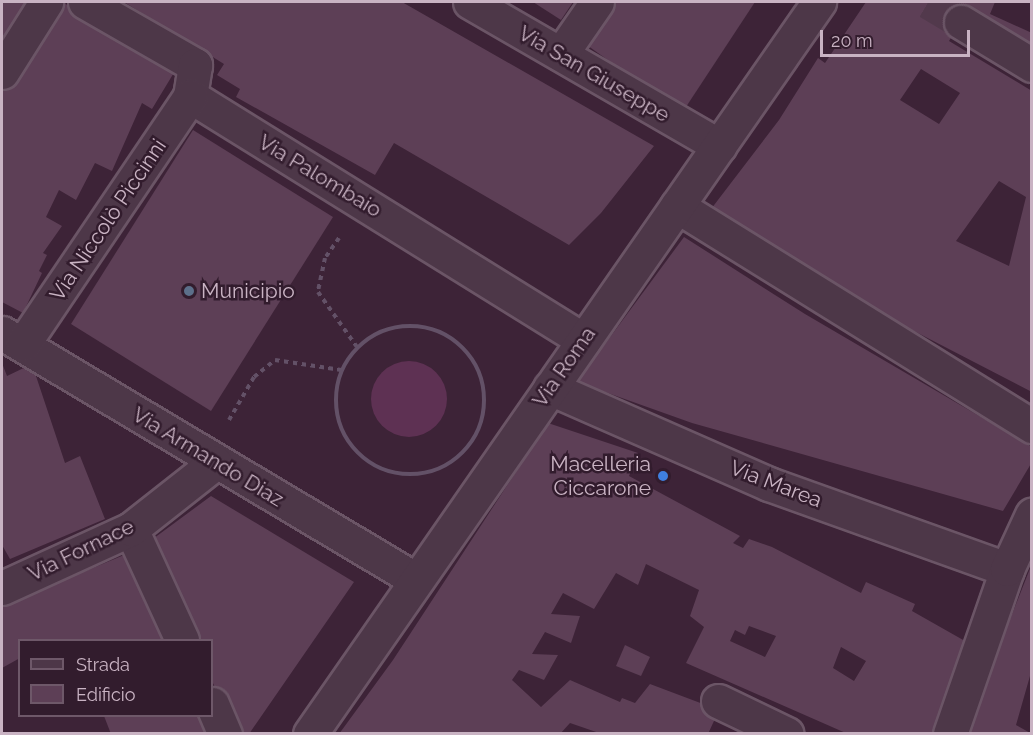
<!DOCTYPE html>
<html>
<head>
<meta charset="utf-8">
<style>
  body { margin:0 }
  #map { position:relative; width:1033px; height:735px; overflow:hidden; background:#3d2337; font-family:Raleway,sans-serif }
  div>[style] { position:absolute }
  .water>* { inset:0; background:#5e3153 }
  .round { border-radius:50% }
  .building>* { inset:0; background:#5d3f56 }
  .pedestrian-tunnel>* { height:33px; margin-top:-16.5px; transform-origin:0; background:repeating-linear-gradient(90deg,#52394c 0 33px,transparent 0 49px) }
  .path>* { height:4px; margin-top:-2px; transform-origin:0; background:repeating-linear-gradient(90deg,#635167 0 4.5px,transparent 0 9px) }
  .path>.ring { margin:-2px; padding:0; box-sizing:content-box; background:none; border:4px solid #635167; border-radius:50% }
  .roads { filter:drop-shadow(2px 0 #6b5566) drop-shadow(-2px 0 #6b5566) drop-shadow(0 2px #6b5566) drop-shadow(0 -2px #6b5566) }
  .pedestrian>* { height:33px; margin:-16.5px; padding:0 16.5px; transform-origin:16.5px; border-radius:16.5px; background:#4d3748 }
  .minor>* { height:33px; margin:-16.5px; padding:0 16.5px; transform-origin:16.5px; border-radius:16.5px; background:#4d3748 }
  .dots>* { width:16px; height:16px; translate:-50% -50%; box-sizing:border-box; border:3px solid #321c2d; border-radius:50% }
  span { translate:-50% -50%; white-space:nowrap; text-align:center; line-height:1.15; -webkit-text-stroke:5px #321c2d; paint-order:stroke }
  .street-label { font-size:21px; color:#c9b3c3 }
  .poi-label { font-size:21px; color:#c9b3c3 }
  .left { translate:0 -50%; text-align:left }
  .right { translate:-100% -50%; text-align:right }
  .frame { position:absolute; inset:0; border:3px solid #c9b3c3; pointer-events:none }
  .legend { position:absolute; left:18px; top:639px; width:195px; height:78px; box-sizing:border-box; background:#321c2d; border:2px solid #6e5869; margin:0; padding:8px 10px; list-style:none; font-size:18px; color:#c9b3c3 }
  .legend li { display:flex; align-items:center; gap:12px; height:30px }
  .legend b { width:30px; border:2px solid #6e5869 }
  .scale { position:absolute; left:820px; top:30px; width:150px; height:27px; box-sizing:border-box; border:3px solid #c9b3c3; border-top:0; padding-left:8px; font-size:18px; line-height:21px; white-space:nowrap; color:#c9b3c3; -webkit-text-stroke:4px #321c2d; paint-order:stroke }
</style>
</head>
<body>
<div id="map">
  <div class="water">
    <i class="round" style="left:371px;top:361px;width:76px;height:76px"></i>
  </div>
  <div class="building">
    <i style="clip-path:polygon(2px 2px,32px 2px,2px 46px)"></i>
    <i style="clip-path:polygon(51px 2px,62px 2px,178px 66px,152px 109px,142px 103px,112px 171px,95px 163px,76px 200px,59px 190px,46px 217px,62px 226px,43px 253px,47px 255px,39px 271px,42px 273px,23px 313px,2px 302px,2px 91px)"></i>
    <i style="clip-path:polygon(124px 2px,402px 2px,654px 146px,601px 213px,569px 245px,394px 143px,375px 175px,236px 97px,240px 89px,217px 75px,224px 64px)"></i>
    <i style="clip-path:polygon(533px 2px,573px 2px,561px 20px)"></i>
    <i style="clip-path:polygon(615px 2px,755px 2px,682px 113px,584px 43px)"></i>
    <i style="clip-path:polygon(evenodd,866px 2px,995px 2px,990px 14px,1032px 33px,1032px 51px,967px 12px,949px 41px,1032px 91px,1032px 392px,885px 316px,708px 213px,779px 120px,818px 58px,825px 63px,866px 2px,921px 69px,960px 93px,939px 124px,900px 100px,921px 69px,866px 2px,999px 181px,1026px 197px,1009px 266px,956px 241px,999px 181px)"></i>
    <i style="clip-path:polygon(193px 130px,333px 217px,211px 411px,71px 324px)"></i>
    <i style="clip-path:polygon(684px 237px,805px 314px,1032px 447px,1032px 462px,1003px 511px,692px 423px,577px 382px)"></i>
    <i style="clip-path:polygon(2px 363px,7px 376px,32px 364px,65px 463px,80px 456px,105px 519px,10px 559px,2px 545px)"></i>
    <i style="clip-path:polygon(evenodd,548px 423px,638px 453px,629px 476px,740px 536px,733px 543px,743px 548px,749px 539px,772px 547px,861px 593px,866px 582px,875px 586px,915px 604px,912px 611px,972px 645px,936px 734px,848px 734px,686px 663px,704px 627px,690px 616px,699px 590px,646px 564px,638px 585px,616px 573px,594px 609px,563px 593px,551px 614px,580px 616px,571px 643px,545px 632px,532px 654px,558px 655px,544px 680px,519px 670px,512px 680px,541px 707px,570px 680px,620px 702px,622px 698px,635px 703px,650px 684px,719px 710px,708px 734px,602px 734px,570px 723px,560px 734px,339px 734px,393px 660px,548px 423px,749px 626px,776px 636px,765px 657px,730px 641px,735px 630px,745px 635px,749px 626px,548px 423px,841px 647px,866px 661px,854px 681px,833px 668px,841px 647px)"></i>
    <i style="clip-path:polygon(211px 496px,354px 582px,249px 734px,237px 734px,212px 681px,212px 640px,192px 640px,146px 544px)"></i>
    <i style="clip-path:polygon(124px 555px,166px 640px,20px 640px,20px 658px,2px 668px,2px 606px)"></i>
    <i style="clip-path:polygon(1031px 566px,1032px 669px,1016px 725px,1032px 734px,965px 734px)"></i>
    <i style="clip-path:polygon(625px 645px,650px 657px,641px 676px,616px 666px)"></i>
    <i style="clip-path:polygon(104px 716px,201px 716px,210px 734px,111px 734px)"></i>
  </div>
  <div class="pedestrian-tunnel">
    <i style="left:928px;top:2px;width:39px;rotate:31deg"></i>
  </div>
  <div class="path">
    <i style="left:339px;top:238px;width:24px;rotate:125deg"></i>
    <i style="left:325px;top:258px;width:35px;rotate:102deg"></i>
    <i style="left:318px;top:292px;width:67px;rotate:54.7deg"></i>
    <i class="ring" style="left:336px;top:326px;width:144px;height:144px"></i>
    <i style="left:229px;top:420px;width:50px;rotate:-59.8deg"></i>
    <i style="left:254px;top:377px;width:27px;rotate:-39deg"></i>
    <i style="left:275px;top:360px;width:67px;rotate:8.6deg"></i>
  </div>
  <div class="roads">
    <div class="pedestrian">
      <i style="left:961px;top:22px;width:83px;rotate:31.2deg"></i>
      <i style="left:2px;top:72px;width:83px;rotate:-57.8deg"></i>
      <i style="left:677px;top:206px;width:418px;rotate:31.8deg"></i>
    </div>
    <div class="minor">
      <i style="left:85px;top:2px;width:127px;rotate:29.8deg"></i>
      <i style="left:195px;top:65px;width:31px;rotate:99deg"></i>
      <i style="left:190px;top:96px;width:463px;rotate:31.8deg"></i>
      <i style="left:470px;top:2px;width:288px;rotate:30deg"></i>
      <i style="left:561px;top:54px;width:63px;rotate:-55.3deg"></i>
      <i style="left:2px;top:333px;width:482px;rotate:30.8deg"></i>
      <i style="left:23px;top:344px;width:299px;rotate:-56deg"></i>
      <i style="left:550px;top:388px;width:239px;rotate:23.7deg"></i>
      <i style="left:769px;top:484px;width:253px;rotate:19.7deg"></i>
      <i style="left:131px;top:529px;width:122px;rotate:65.3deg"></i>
      <i style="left:2px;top:588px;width:142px;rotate:-24.6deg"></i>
      <i style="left:131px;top:529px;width:107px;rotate:-38.2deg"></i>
      <i style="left:718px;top:701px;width:76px;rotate:25.6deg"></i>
      <i style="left:212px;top:704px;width:33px;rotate:67deg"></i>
      <i style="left:310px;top:734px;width:892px;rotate:-55.19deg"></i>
      <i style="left:950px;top:734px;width:175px;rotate:-70.9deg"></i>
      <i style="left:1007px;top:569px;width:60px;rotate:-65.2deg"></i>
    </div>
  </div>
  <div class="dots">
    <i style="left:189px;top:291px;background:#5c6f8a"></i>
    <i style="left:663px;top:476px;background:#3f7fe0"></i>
  </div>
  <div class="street-label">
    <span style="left:594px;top:74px;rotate:30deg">Via San Giuseppe</span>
    <span style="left:320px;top:176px;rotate:31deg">Via Palombaio</span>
    <span style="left:108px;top:220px;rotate:-56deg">Via Niccolò Piccinni</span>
    <span style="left:564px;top:367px;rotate:-55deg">Via Roma</span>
    <span style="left:208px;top:457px;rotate:31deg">Via Armando Diaz</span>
    <span style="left:776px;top:484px;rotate:21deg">Via Marea</span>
    <span style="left:81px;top:550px;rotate:-26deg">Via Fornace</span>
  </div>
  <div class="poi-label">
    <span class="left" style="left:201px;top:291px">Municipio</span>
    <span class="right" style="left:651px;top:476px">Macelleria<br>Ciccarone</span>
  </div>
  <div class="frame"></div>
  <ul class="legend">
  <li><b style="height:8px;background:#4d3748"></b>Strada</li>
  <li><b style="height:16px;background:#5d3f56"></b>Edificio</li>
  </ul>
  <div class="scale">20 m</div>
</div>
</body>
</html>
